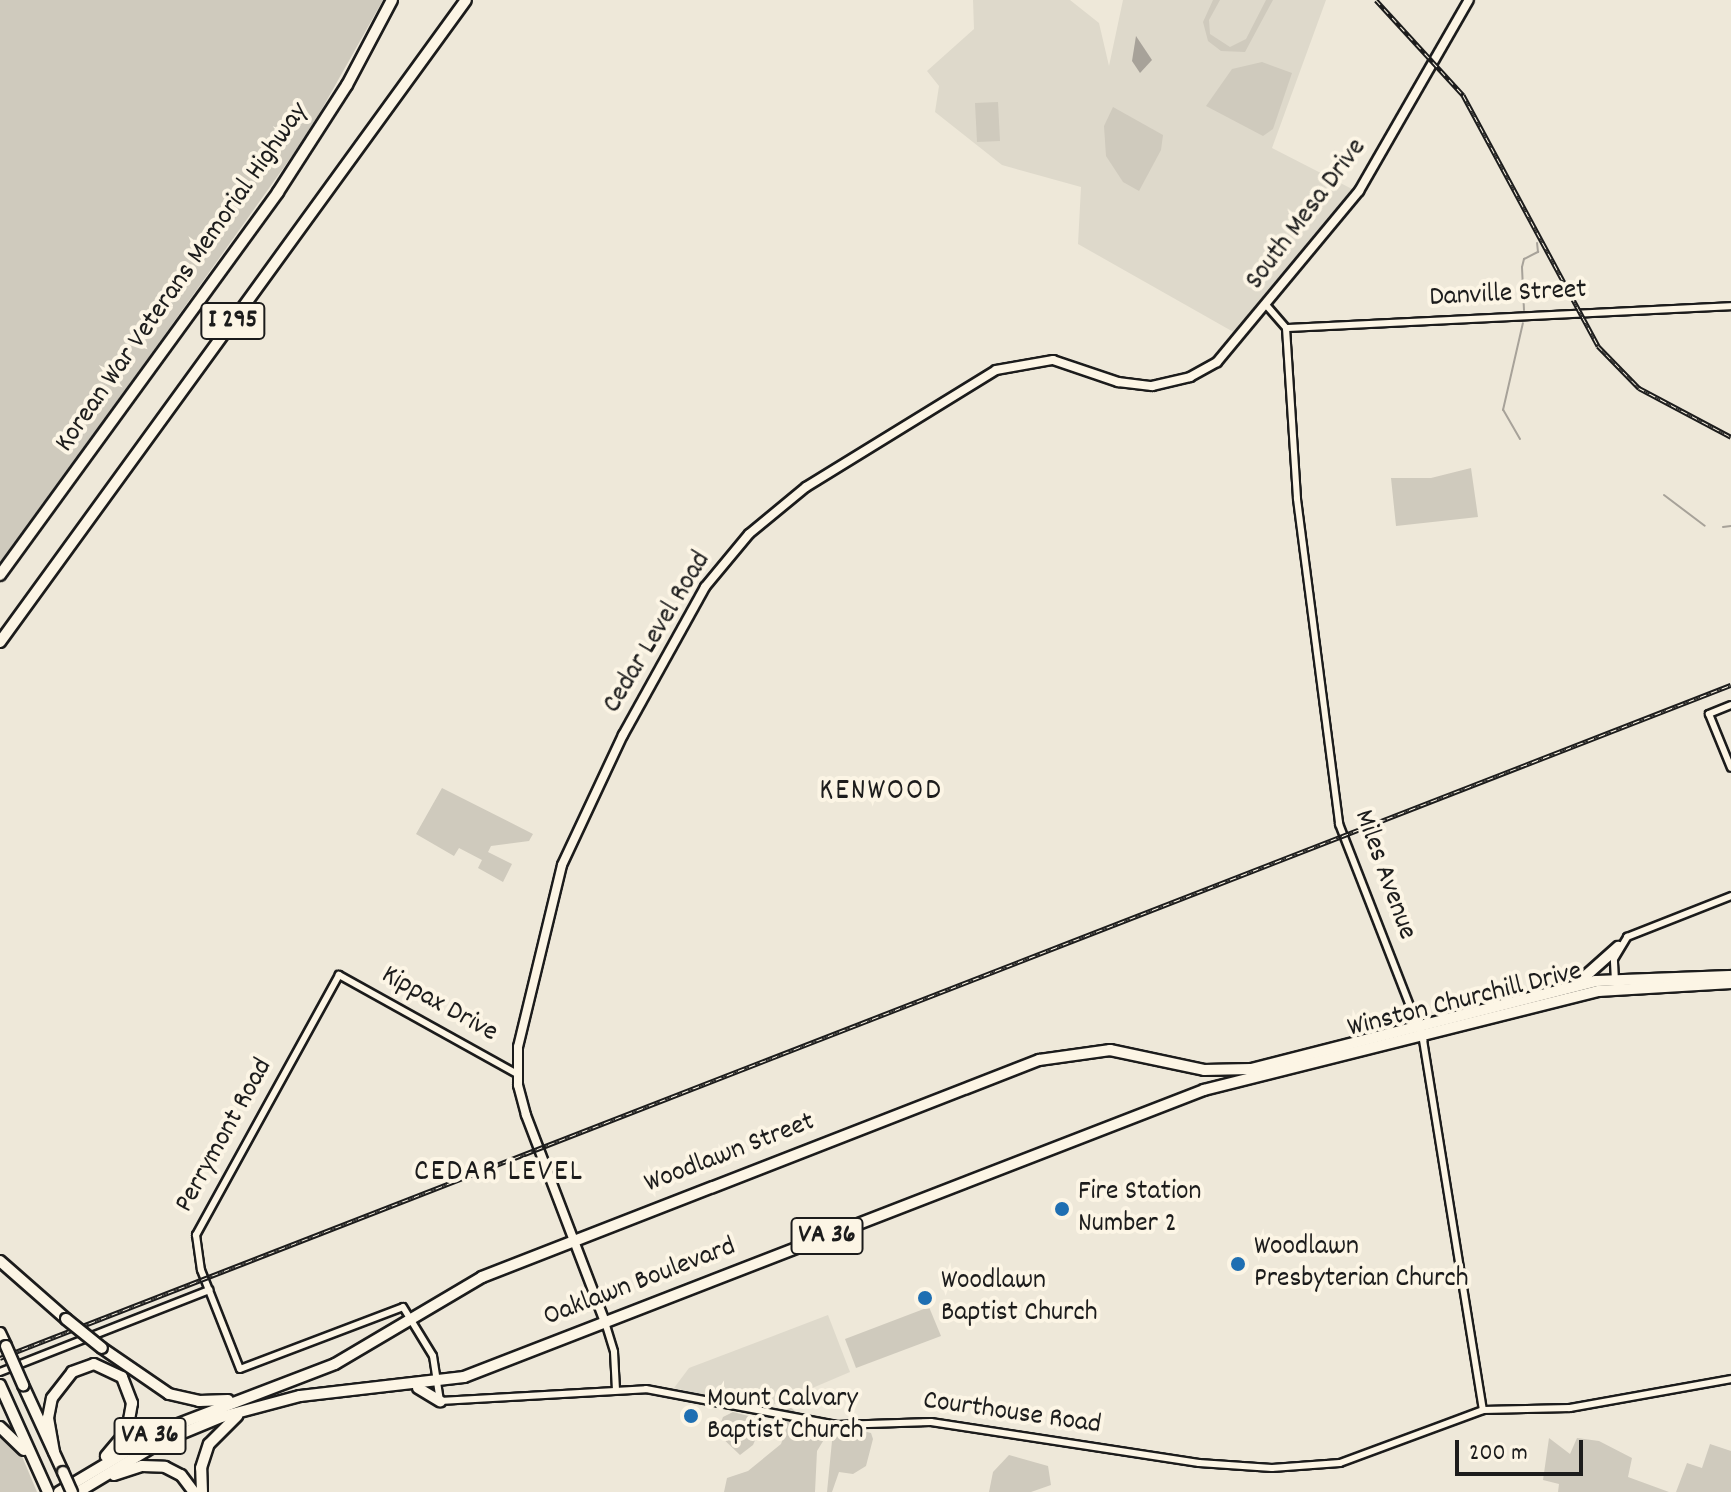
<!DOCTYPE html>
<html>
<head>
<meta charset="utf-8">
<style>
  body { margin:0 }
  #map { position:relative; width:1731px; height:1492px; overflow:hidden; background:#eee8d9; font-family:Dekko,sans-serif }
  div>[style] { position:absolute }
  .built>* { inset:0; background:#ded9cb }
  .green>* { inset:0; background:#cfcabd }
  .water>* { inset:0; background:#a7a299 }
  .stream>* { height:2px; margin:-1px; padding:0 1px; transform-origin:1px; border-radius:1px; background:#a7a299 }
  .roads { filter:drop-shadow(2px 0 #1c1c1c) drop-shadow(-2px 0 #1c1c1c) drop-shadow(0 2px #1c1c1c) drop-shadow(0 -2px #1c1c1c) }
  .minor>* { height:6px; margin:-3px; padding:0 3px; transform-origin:3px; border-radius:3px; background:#fcf5e5 }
  .major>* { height:8px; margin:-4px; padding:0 4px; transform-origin:4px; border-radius:4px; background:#fcf5e5 }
  .highway>* { height:10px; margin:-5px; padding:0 5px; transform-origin:5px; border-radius:5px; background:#fcf5e5 }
  .rail>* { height:5px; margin-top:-2.5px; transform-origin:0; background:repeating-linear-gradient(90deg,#fcf5e5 0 6px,#1c1c1c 0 12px); box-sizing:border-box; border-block:2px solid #1c1c1c }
  .bridges { filter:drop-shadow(2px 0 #1c1c1c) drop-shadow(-2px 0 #1c1c1c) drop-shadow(0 2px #1c1c1c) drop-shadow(0 -2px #1c1c1c) }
  .highway-bridge>* { height:10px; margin:-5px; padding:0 5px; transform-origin:5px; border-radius:5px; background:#fcf5e5 }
  .dots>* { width:22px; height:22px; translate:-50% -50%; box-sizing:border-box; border:4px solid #fcf5e5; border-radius:50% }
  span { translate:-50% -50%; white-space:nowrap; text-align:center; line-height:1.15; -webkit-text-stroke:8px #fcf5e5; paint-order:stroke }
  .shield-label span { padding:2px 6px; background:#fcf5e5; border:2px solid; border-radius:6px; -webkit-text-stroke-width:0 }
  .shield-label { font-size:26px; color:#1c1c1c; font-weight:700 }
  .street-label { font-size:28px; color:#1c1c1c }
  .poi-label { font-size:28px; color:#1c1c1c }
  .left { translate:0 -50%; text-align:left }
  .neighbourhood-label { font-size:30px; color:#1c1c1c; letter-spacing:2px }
  .scale { position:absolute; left:1455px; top:1440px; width:128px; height:36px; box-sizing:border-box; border:4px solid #1c1c1c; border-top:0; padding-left:10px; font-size:24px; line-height:28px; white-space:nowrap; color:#1c1c1c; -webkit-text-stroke:6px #fcf5e5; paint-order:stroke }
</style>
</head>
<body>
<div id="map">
  <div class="built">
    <i style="clip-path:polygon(973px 0,1070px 0,1099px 23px,1109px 66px,1123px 0,1326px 0,1272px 148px,1352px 189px,1237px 334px,1078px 244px,1081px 187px,1002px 165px,935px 112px,939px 86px,927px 71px,974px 29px)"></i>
    <i style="clip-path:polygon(828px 1315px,850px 1372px,763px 1409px,674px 1388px,689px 1368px)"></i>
  </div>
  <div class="green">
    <i style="clip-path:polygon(0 0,383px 0,309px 132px,0 566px)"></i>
    <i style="clip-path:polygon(1213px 0,1220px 0,1209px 20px,1210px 34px,1230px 47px,1246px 39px,1266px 0,1273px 0,1245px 52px,1221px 51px,1208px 41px,1203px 22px)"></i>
    <i style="clip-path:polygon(1262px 62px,1292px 73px,1273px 129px,1263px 136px,1206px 106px,1232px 69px)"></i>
    <i style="clip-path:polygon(998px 102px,1000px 141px,977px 142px,975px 103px)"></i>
    <i style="clip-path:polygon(1113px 107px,1163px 135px,1161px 150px,1139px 191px,1123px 182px,1106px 156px,1104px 126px)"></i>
    <i style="clip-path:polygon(1471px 468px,1478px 517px,1396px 526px,1391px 478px,1431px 478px)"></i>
    <i style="clip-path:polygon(442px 788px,533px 834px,529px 841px,491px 846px,488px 852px,512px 864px,503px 882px,478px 868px,482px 860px,459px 848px,454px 856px,416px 834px)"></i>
    <i style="clip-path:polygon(929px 1307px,941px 1336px,856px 1368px,845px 1339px)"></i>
    <i style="clip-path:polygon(789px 1406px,798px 1414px,820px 1419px,821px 1430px,828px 1433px,817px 1451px,815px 1492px,724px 1492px,727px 1478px,748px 1471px,781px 1444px,786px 1430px,777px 1410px)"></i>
    <i style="clip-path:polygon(733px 1412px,764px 1420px,753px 1445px,740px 1455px,717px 1433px,723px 1417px)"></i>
    <i style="clip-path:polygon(859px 1430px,871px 1433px,873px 1439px,866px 1466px,853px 1474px,839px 1472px,832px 1492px,827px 1492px,832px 1441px,842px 1432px)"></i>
    <i style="clip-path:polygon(0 1431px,21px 1454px,37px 1492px,0 1492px)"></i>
    <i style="clip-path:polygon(1549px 1438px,1570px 1454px,1577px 1438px,1599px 1441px,1632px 1458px,1628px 1477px,1669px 1492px,1558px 1492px,1559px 1484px,1543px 1480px)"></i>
    <i style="clip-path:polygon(1710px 1444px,1731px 1451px,1731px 1492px,1676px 1492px,1687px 1463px,1702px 1468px)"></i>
    <i style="clip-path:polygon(1009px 1455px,1048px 1466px,1051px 1485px,1031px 1492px,989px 1492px,993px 1472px)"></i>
  </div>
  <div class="water">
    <i style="clip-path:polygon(1136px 36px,1152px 60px,1140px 73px,1132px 61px)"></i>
  </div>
  <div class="stream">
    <i style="left:1524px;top:310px;width:43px;rotate:-92.7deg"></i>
    <i style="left:1522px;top:267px;width:8px;rotate:-76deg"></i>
    <i style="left:1524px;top:259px;width:16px;rotate:-27deg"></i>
    <i style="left:1538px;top:252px;width:9px;rotate:-96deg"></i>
    <i style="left:1520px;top:439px;width:34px;rotate:-120deg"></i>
    <i style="left:1503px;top:410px;width:89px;rotate:-77.1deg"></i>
    <i style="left:1664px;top:495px;width:51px;rotate:37.1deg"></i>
    <i style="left:1723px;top:527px;width:8px;rotate:-7deg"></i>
  </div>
  <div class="roads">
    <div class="minor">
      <i style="left:1267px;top:306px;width:29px;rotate:49deg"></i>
      <i style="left:1286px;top:328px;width:171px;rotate:86.3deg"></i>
      <i style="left:1297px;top:499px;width:328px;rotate:82.6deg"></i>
      <i style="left:1339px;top:824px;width:232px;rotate:68.7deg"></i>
      <i style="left:1423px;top:1040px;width:375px;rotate:80.8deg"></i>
      <i style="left:1286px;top:328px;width:446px;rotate:-2.8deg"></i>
      <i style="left:1731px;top:705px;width:24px;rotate:158deg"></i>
      <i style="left:1709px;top:714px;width:58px;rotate:67.8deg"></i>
      <i style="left:1615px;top:981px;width:22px;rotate:-93deg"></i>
      <i style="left:1614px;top:959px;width:26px;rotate:-59deg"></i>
      <i style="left:1627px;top:937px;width:112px;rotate:-21.5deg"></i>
      <i style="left:517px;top:1074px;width:204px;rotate:-150.9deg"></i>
      <i style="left:339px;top:975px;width:297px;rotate:118.8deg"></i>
      <i style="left:196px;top:1235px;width:35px;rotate:82deg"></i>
      <i style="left:201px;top:1270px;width:106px;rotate:68.5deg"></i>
      <i style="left:240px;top:1369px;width:174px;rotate:-20.8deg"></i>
      <i style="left:403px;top:1307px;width:57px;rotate:58.5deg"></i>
      <i style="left:433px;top:1356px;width:46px;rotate:81.2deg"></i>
      <i style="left:440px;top:1401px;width:206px;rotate:-3.3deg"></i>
      <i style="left:646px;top:1389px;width:194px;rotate:10.7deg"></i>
      <i style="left:837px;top:1425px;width:94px;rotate:-1.8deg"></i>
      <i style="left:931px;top:1422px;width:271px;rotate:8.7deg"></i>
      <i style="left:1199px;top:1463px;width:73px;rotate:3.9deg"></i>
      <i style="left:1272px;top:1468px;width:68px;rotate:-4.2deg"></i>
      <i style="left:1340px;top:1463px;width:153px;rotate:-20.3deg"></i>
      <i style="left:1483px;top:1410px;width:87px;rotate:-1.3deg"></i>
      <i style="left:1570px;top:1408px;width:164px;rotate:-10.2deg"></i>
      <i style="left:605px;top:1322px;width:31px;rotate:73deg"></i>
      <i style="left:614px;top:1352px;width:37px;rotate:87deg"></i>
      <i style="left:0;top:1372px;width:225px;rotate:-21.4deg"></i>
    </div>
    <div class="major">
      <i style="left:605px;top:1322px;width:222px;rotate:-110.9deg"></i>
      <i style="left:526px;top:1115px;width:31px;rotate:-105deg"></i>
      <i style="left:518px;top:1085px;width:38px;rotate:-90deg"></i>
      <i style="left:518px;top:1047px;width:187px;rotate:-76.4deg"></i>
      <i style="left:562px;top:865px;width:144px;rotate:-64.9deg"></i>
      <i style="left:623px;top:735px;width:169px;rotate:-61deg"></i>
      <i style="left:705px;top:587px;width:69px;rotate:-50.3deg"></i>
      <i style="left:749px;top:534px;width:74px;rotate:-39.5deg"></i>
      <i style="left:806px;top:487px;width:223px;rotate:-31.6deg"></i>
      <i style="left:996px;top:370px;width:58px;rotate:-10deg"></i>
      <i style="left:1053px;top:360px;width:69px;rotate:18.7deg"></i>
      <i style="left:1118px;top:382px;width:34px;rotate:7deg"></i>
      <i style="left:1152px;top:386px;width:39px;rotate:-13deg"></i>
      <i style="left:1190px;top:377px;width:31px;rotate:-29deg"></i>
      <i style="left:1217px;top:362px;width:222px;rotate:-50.3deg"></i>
      <i style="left:1359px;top:191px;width:220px;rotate:-60.1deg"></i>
    </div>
    <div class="highway">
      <i style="left:0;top:575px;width:473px;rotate:-54deg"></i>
      <i style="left:278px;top:192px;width:127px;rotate:-57.2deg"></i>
      <i style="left:347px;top:85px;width:96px;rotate:-62.1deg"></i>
      <i style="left:0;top:642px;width:793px;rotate:-54.03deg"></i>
      <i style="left:1581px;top:980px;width:50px;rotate:-41.7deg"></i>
      <i style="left:0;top:1261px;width:88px;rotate:41.3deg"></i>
      <i style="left:0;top:1333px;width:14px;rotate:65deg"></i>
      <i style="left:102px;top:1348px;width:81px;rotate:34.5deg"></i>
      <i style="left:169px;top:1394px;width:31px;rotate:13deg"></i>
      <i style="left:199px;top:1401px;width:29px;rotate:-2deg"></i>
      <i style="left:0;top:1385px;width:117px;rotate:65.8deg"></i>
      <i style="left:23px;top:1385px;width:96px;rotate:65.3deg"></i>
      <i style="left:418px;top:1388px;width:26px;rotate:31deg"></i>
      <i style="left:0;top:1427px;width:33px;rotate:44deg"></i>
      <i style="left:54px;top:1452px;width:35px;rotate:-100deg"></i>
      <i style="left:48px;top:1418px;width:20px;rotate:-79deg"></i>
      <i style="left:52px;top:1398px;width:33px;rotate:-52deg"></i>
      <i style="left:72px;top:1372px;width:23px;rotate:-20deg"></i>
      <i style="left:94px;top:1364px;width:31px;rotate:25deg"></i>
      <i style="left:122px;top:1377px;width:28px;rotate:69deg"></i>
      <i style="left:132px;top:1403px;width:28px;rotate:100deg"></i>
      <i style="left:127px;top:1431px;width:33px;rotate:130deg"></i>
      <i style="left:114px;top:1475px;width:29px;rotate:-18deg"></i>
      <i style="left:142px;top:1466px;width:23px;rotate:2deg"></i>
      <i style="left:165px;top:1467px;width:18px;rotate:27deg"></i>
      <i style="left:181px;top:1475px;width:21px;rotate:53deg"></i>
      <i style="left:59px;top:1492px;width:121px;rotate:-30.8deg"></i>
      <i style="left:163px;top:1430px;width:184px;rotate:-21deg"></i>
      <i style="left:335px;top:1364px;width:171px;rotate:-30.6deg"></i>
      <i style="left:482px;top:1277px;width:598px;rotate:-21.29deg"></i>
      <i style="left:1039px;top:1060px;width:72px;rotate:-8deg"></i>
      <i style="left:1110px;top:1050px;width:96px;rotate:12deg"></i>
      <i style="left:1204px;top:1070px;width:47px;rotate:-1.2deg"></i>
      <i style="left:1251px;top:1069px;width:355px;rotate:-14.3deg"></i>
      <i style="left:1595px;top:981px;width:136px;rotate:-2.1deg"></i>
      <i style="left:78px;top:1492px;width:97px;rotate:-31.1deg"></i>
      <i style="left:161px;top:1442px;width:65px;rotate:-22.6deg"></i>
      <i style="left:221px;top:1417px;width:82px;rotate:-14.9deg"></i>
      <i style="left:300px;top:1396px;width:165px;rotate:-6.6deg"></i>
      <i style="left:464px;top:1377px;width:794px;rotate:-21.2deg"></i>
      <i style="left:1204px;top:1090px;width:407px;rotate:-14.1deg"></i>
      <i style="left:1599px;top:991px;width:132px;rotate:-3.5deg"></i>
      <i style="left:202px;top:1492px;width:24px;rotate:-92deg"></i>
      <i style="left:201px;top:1468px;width:25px;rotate:-72deg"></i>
      <i style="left:209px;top:1444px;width:40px;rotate:-45deg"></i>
    </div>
  </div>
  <div class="rail">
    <i style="left:1376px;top:0;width:129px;rotate:47.5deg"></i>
    <i style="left:1463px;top:95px;width:285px;rotate:61.7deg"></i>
    <i style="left:1598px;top:346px;width:59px;rotate:45.7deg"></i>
    <i style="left:1639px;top:388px;width:104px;rotate:28deg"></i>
    <i style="left:0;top:1358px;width:1857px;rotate:-21.25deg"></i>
  </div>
  <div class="bridges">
    <div class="highway-bridge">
      <i style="left:66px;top:1319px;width:46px;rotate:38.9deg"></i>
      <i style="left:6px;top:1346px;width:43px;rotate:66.4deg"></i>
      <i style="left:63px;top:1472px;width:22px;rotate:66deg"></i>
    </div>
  </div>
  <div class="dots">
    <i style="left:1062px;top:1209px;background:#1f6fb2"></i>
    <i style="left:1238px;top:1264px;background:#1f6fb2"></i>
    <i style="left:925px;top:1298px;background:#1f6fb2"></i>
    <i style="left:691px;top:1416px;background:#1f6fb2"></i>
  </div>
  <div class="shield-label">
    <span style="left:233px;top:321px">I 295</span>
    <span style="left:827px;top:1236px">VA 36</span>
    <span style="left:150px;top:1436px">VA 36</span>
  </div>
  <div class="street-label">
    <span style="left:1307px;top:215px;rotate:-53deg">South Mesa Drive</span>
    <span style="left:183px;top:278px;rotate:-55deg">Korean War Veterans Memorial Highway</span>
    <span style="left:1508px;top:295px;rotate:-3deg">Danville Street</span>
    <span style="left:658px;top:633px;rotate:-59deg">Cedar Level Road</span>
    <span style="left:1384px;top:875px;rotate:70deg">Miles Avenue</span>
    <span style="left:1465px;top:1001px;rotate:-14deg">Winston Churchill Drive</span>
    <span style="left:439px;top:1005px;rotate:29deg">Kippax Drive</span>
    <span style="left:225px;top:1136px;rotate:-61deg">Perrymont Road</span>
    <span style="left:730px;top:1154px;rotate:-21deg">Woodlawn Street</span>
    <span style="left:640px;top:1283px;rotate:-21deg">Oaklawn Boulevard</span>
    <span style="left:1012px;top:1414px;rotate:8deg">Courthouse Road</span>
  </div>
  <div class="poi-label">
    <span class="left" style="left:1078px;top:1209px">Fire Station<br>Number 2</span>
    <span class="left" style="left:1254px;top:1264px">Woodlawn<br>Presbyterian Church</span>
    <span class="left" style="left:941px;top:1298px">Woodlawn<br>Baptist Church</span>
    <span class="left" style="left:707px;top:1416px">Mount Calvary<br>Baptist Church</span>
  </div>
  <div class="neighbourhood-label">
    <span style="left:881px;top:793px">KENWOOD</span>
    <span style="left:499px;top:1174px">CEDAR LEVEL</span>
  </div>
  <div class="scale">200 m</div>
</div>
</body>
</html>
